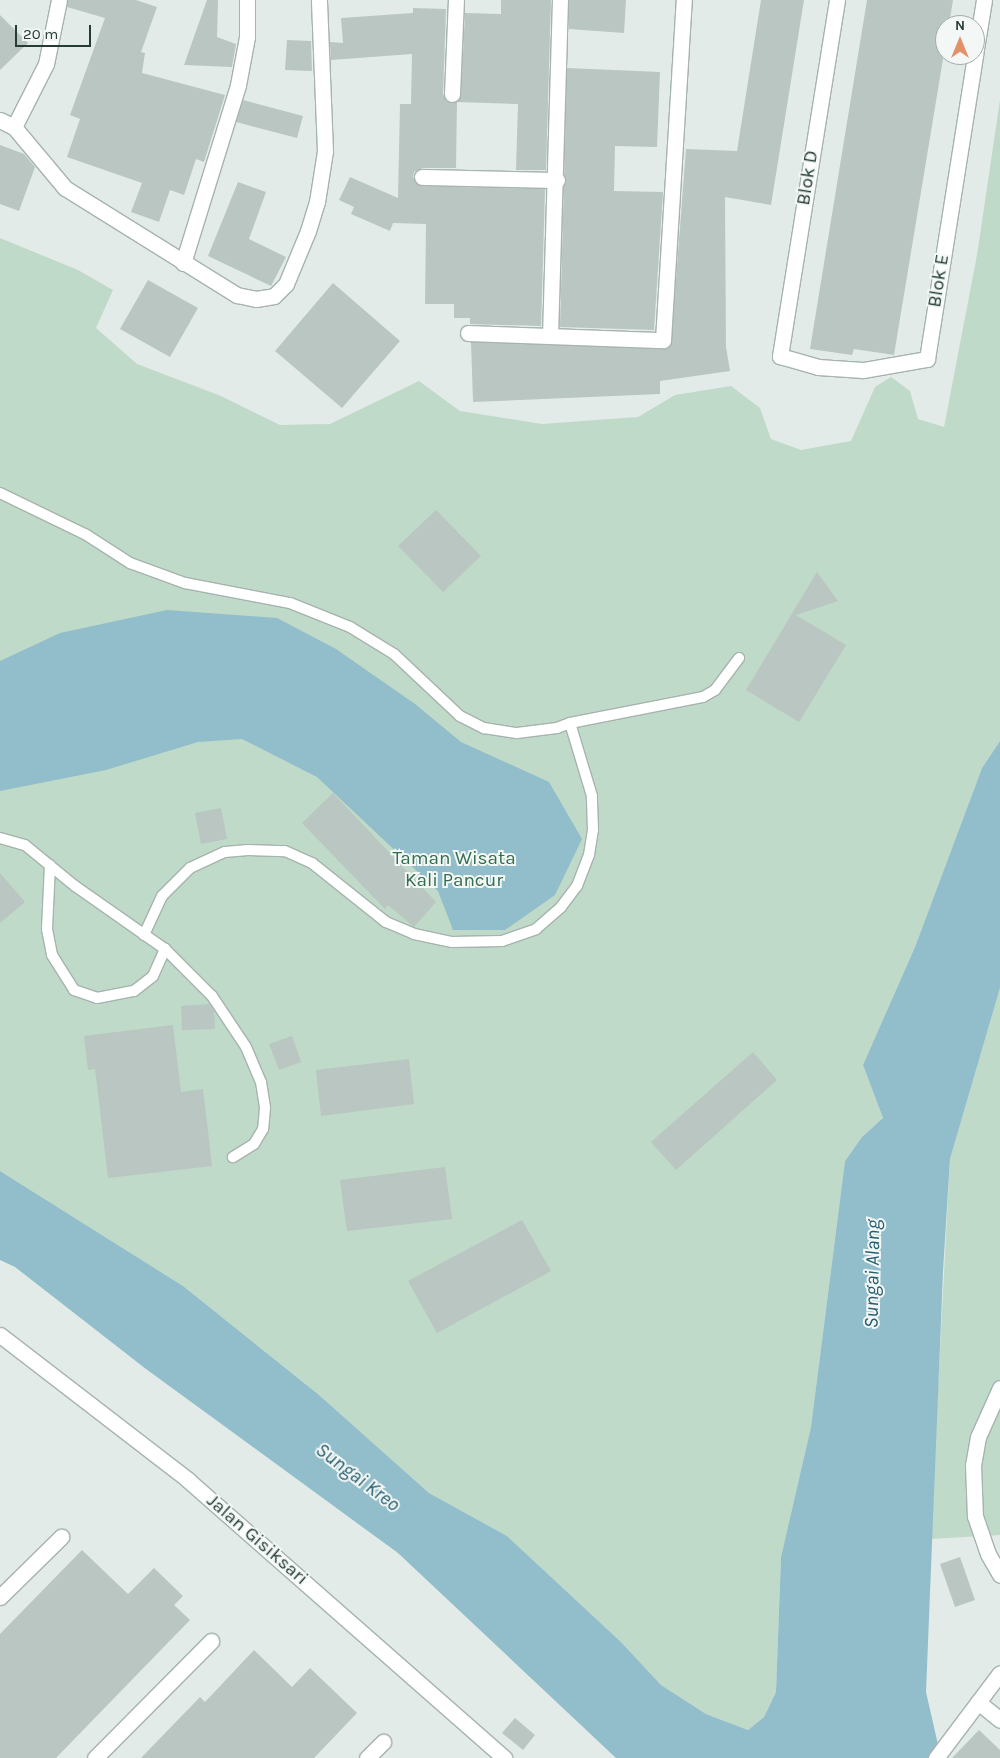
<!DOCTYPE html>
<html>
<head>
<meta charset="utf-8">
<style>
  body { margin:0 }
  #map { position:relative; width:1000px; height:1758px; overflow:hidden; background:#e3ebe8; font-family:Karla,sans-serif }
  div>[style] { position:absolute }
  .green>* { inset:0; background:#bfdac8 }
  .water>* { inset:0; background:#92bdca }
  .building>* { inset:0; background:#b9c6c2 }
  .roads { filter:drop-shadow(1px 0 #a6b3af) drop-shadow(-1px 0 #a6b3af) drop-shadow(0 1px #a6b3af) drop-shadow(0 -1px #a6b3af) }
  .lane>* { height:10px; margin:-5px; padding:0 5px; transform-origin:5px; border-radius:5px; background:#fff }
  .street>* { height:15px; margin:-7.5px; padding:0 7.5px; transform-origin:7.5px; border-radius:7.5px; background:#fff }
  .secondary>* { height:15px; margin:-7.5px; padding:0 7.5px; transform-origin:7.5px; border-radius:7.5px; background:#fff }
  span { translate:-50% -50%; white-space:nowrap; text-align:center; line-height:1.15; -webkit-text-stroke:4px #f3f8f6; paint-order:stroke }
  .street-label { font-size:19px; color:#253b36 }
  .park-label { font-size:19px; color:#346d4e }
  .water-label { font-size:20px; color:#265e70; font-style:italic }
  .north { position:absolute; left:935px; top:15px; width:50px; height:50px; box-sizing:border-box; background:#f3f8f6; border:1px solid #a1aca9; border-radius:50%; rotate:0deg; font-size:14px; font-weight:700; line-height:20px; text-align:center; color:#253b36 }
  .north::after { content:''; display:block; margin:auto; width:18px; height:22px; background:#e2916b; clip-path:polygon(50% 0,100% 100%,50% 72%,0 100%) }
  .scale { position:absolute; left:15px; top:25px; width:76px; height:22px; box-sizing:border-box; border:2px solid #253b36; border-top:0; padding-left:6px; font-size:15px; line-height:18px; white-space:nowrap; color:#253b36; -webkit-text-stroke:4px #f3f8f6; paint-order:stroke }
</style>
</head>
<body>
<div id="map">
  <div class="green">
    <i style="clip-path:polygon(1000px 100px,1000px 741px,982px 768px,915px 947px,863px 1065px,883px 1118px,862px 1137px,845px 1161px,811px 1427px,781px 1557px,776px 1692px,764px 1717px,748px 1730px,706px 1714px,661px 1685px,621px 1642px,507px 1536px,429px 1493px,319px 1395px,183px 1286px,0 1171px,0 238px,78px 270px,113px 290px,96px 328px,137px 364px,221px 396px,280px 425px,330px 424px,419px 381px,460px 411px,542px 424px,638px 417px,675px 395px,731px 386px,760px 408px,771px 439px,801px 450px,851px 441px,875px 387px,891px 377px,910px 391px,918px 419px,944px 427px,977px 255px)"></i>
    <i style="clip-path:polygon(1000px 988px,1000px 1535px,930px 1539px,950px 1159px)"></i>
  </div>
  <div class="water">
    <i style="clip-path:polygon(167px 610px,277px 618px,336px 649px,415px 704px,461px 742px,549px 782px,582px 839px,555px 895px,505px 930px,453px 930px,438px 891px,317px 777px,242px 739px,198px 742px,106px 770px,0 791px,0 661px,60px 633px)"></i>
    <i style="clip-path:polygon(1000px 741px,1000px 988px,950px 1159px,943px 1271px,926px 1692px,941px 1758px,616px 1758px,398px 1553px,146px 1369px,15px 1267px,0 1260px,0 1171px,183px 1286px,319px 1395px,429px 1493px,507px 1536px,621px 1642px,661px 1685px,706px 1714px,748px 1730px,764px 1717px,776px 1692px,781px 1557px,811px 1427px,845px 1161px,862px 1137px,883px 1118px,863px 1065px,915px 947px,982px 768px)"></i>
  </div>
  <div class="building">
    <i style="clip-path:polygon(68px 0,136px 0,157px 7px,141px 52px,145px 53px,142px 73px,225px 95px,204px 162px,196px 159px,184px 195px,170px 190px,159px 222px,131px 212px,142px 183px,67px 157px,80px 119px,70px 115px,105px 18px,67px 7px)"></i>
    <i style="clip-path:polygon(207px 0,218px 0,217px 37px,236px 44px,232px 67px,184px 65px)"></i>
    <i style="clip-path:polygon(501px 0,551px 0,546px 170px,516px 170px,518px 104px,457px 102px,456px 168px,422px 168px,414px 172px,413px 177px,422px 186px,545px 189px,541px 326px,470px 324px,470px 318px,454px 318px,454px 304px,425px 304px,426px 224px,393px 223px,390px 231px,351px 214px,354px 207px,339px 200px,350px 177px,398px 198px,400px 104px,411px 104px,412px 54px,331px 60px,330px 42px,343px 43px,341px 18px,413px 13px,413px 8px,446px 9px,443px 94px,447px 102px,452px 103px,461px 94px,465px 13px,501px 14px)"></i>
    <i style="clip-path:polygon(569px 0,626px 0,624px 33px,569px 29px)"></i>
    <i style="clip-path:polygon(761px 0,804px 0,771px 205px,725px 197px,726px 347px,730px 371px,660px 381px,660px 394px,473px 402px,471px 342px,663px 349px,671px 345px,686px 149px,737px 151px)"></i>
    <i style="clip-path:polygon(867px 0,953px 0,949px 25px,945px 25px,945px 47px,894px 355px,854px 349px,852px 355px,810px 349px)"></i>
    <i style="clip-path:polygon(0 15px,28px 43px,0 70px)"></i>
    <i style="clip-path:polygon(287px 40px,311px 41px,312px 71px,285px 70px)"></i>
    <i style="clip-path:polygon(567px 68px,660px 72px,657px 147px,615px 146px,614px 191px,663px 192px,654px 330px,560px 327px)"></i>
    <i style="clip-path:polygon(243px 100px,303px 116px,297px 138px,236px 122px)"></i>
    <i style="clip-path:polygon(0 145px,24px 154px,35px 167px,19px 211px,0 204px)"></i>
    <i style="clip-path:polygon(238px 182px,266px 192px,249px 239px,286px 257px,271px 286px,208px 256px)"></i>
    <i style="clip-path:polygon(148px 280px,198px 308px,170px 357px,120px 329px)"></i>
    <i style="clip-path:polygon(333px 283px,400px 341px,342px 408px,275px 351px)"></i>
    <i style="clip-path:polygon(436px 510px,481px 556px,443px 592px,398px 546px)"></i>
    <i style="clip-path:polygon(817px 572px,838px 601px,796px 615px,846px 645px,799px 722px,746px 690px)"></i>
    <i style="clip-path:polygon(333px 793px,436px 902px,414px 927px,388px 905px,385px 909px,302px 823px)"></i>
    <i style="clip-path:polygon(221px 808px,227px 839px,201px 844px,195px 813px)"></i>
    <i style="clip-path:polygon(0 873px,25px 902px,0 923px)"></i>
    <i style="clip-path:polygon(209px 1004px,214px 1011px,215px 1029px,182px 1030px,181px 1006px)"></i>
    <i style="clip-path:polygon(173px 1025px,181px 1092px,203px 1089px,212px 1166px,108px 1178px,95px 1069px,88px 1070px,84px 1036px)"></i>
    <i style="clip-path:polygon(292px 1036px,301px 1062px,279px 1070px,269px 1044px)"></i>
    <i style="clip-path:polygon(753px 1052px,777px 1080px,676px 1170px,651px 1142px)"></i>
    <i style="clip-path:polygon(409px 1059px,414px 1104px,321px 1116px,316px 1070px)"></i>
    <i style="clip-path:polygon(445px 1167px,452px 1219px,347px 1231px,340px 1180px)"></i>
    <i style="clip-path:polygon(522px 1220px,551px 1271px,437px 1333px,408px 1281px)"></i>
    <i style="clip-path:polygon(82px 1550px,128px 1594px,154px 1568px,183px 1596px,174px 1605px,190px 1620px,56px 1758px,0 1758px,0 1634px)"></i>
    <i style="clip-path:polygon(960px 1557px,975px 1600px,955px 1607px,940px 1564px)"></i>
    <i style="clip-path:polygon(254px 1650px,292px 1687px,310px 1668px,357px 1713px,314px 1758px,141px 1758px,200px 1697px,205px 1702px)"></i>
    <i style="clip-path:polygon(515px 1718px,535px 1735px,523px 1750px,502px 1733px)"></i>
    <i style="clip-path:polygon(979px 1730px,1000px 1750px,1000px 1758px,952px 1758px)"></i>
  </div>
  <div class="roads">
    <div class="lane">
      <i style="left:0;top:493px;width:94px;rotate:25.8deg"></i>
      <i style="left:85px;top:534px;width:54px;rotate:32.8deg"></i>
      <i style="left:130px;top:563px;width:59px;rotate:20deg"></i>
      <i style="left:185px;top:583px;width:107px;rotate:10.8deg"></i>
      <i style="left:290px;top:603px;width:65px;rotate:21.8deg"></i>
      <i style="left:350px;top:627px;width:52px;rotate:31.5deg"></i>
      <i style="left:394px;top:654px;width:91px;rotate:43.2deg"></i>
      <i style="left:460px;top:716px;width:27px;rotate:27deg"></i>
      <i style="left:484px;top:728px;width:33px;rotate:9deg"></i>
      <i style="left:517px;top:733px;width:40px;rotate:-7.1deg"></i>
      <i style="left:557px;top:728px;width:14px;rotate:-21deg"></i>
      <i style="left:0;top:838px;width:26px;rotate:16deg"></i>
      <i style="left:25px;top:845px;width:65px;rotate:39.4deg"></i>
      <i style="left:75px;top:886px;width:110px;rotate:35deg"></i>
      <i style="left:165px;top:949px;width:66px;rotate:45deg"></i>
      <i style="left:212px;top:996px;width:61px;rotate:56.3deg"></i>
      <i style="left:246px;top:1047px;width:38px;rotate:67deg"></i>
      <i style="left:261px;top:1082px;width:26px;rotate:81deg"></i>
      <i style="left:265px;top:1108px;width:21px;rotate:95deg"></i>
      <i style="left:263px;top:1129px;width:17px;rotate:121deg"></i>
      <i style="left:254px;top:1144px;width:25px;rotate:148deg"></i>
      <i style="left:50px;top:865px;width:64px;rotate:92.7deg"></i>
      <i style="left:47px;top:929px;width:26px;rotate:79deg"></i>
      <i style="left:52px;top:955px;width:41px;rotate:57.8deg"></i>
      <i style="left:74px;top:990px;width:24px;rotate:19deg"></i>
      <i style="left:97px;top:998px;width:38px;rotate:-11deg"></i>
      <i style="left:134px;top:991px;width:24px;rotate:-38deg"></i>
      <i style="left:153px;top:976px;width:30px;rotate:-66deg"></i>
      <i style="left:144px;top:935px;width:43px;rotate:-65.2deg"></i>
      <i style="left:162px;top:896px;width:40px;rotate:-45deg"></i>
      <i style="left:190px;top:868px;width:38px;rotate:-25deg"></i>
      <i style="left:225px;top:852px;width:23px;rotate:-5deg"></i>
      <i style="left:248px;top:850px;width:37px;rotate:2deg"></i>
      <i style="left:285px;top:851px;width:30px;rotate:24deg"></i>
      <i style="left:312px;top:863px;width:95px;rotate:38.6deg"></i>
      <i style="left:386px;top:922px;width:30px;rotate:23deg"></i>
      <i style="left:414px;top:934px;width:39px;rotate:12deg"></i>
      <i style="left:452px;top:942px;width:50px;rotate:-1.1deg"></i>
      <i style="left:502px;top:941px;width:36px;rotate:-19deg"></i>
      <i style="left:536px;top:929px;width:33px;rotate:-41deg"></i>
      <i style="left:561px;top:907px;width:26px;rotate:-53deg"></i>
      <i style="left:577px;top:886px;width:33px;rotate:-69deg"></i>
      <i style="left:589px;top:855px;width:25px;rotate:-81deg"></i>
      <i style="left:593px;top:830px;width:34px;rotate:-92deg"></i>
      <i style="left:592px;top:796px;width:76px;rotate:-106.8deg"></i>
      <i style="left:570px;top:723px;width:136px;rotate:-11.1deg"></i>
      <i style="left:703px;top:697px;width:14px;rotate:-30deg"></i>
      <i style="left:715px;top:690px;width:40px;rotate:-53deg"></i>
    </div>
    <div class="street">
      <i style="left:837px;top:0;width:361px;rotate:99.1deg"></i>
      <i style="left:780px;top:356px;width:40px;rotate:16deg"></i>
      <i style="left:818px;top:367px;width:45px;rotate:3.8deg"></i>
      <i style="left:863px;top:370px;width:65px;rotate:-9.8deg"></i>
      <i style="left:927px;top:359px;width:308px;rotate:-81deg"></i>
      <i style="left:975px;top:55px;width:56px;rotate:-80.7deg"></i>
      <i style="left:452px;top:94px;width:94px;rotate:-87.6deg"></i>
      <i style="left:0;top:120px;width:16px;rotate:27deg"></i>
      <i style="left:14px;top:127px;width:80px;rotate:50.1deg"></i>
      <i style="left:65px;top:188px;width:203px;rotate:31.9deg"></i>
      <i style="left:237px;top:295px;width:19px;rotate:12deg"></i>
      <i style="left:256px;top:299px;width:18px;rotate:-9deg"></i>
      <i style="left:274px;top:296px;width:17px;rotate:-45deg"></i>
      <i style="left:286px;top:284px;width:57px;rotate:-67.5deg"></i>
      <i style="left:308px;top:231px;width:30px;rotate:-73deg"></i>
      <i style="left:317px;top:202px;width:52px;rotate:-81.1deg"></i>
      <i style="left:325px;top:151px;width:151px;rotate:-92.3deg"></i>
      <i style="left:14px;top:127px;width:71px;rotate:-63.1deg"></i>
      <i style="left:46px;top:64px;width:65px;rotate:-78.5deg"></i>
      <i style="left:422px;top:177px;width:135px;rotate:1.3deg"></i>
      <i style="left:183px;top:263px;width:186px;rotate:-72.8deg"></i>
      <i style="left:238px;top:85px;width:49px;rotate:-79.4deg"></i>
      <i style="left:247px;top:37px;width:37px;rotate:-90deg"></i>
      <i style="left:468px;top:333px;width:195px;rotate:2.1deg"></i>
      <i style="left:663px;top:340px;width:341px;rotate:-86.5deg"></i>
      <i style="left:550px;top:336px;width:336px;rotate:-88.3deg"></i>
      <i style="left:0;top:1597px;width:86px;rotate:-44.5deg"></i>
      <i style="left:978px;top:1702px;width:28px;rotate:39deg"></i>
      <i style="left:95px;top:1758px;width:165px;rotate:-45.2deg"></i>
      <i style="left:367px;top:1758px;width:23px;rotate:-45deg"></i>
    </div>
    <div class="secondary">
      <i style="left:0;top:1335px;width:237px;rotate:37.6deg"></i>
      <i style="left:188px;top:1480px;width:421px;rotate:41.3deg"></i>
      <i style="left:1000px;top:1388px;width:54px;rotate:114.2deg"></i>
      <i style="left:978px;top:1437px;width:28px;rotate:100deg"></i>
      <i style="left:973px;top:1465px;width:51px;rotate:87.8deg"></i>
      <i style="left:975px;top:1516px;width:40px;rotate:71.1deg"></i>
      <i style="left:988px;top:1554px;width:24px;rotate:60deg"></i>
      <i style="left:936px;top:1758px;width:106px;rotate:-53deg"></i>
    </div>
  </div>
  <div class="street-label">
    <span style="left:808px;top:178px;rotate:-81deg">Blok D</span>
    <span style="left:939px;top:281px;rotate:-81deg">Blok E</span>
    <span style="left:257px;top:1540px;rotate:41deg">Jalan Gisiksari</span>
  </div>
  <div class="park-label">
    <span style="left:454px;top:870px">Taman Wisata<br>Kali Pancur</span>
  </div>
  <div class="water-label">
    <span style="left:872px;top:1274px;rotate:-89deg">Sungai Alang</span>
    <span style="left:358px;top:1477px;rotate:37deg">Sungai Kreo</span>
  </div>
  <div class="north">N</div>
  <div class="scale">20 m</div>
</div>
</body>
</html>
